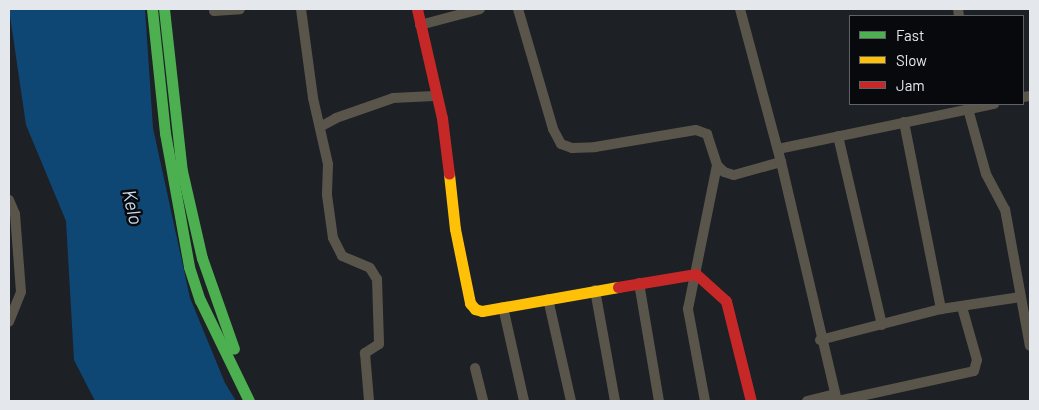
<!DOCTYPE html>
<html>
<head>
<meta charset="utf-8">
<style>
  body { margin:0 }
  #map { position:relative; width:1039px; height:410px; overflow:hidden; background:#1d2024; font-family:Barlow,sans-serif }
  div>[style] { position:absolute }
  .water>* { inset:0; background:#0e4774 }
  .street>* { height:10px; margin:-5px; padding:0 5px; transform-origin:5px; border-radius:5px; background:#5a554b }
  .fast>* { height:11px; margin:-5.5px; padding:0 5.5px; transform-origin:5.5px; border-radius:5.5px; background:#4caf50 }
  .slow>* { height:11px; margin:-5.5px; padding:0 5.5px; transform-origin:5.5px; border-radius:5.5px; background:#ffc107 }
  .jam>* { height:11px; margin:-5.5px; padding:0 5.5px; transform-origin:5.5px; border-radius:5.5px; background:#c62828 }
  span { translate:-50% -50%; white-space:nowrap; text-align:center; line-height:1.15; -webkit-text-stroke:5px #07090c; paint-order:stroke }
  .water-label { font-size:19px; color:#c8daec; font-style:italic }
  .frame { position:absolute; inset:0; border:10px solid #e4e8ed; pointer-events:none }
  .legend { position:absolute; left:849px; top:15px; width:175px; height:90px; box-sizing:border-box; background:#07090c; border:1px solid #5f6266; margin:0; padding:6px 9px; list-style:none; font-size:15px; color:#e4e8ed }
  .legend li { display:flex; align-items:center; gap:10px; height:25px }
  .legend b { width:25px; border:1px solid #5f6266 }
</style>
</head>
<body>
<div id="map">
  <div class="water">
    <i style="clip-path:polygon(9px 9px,145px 9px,153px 128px,190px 298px,225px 383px,236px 401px,95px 401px,74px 360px,66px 221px,26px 125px)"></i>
  </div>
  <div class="street">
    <i style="left:301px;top:9px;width:90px;rotate:82.3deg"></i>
    <i style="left:313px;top:98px;width:68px;rotate:77.2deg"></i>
    <i style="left:328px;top:164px;width:31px;rotate:92deg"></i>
    <i style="left:327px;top:195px;width:43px;rotate:82.1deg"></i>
    <i style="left:333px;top:238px;width:20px;rotate:63deg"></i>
    <i style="left:342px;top:256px;width:30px;rotate:23deg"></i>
    <i style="left:370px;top:268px;width:13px;rotate:58deg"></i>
    <i style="left:377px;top:279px;width:65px;rotate:88.2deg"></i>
    <i style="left:379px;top:344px;width:17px;rotate:147deg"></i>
    <i style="left:365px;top:353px;width:48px;rotate:85.2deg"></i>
    <i style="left:518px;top:9px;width:125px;rotate:73.7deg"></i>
    <i style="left:553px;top:129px;width:17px;rotate:62deg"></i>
    <i style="left:561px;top:144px;width:12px;rotate:20deg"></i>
    <i style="left:572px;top:148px;width:23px;rotate:-2deg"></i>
    <i style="left:595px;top:147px;width:102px;rotate:-9.6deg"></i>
    <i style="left:696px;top:130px;width:12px;rotate:20deg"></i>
    <i style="left:707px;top:134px;width:33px;rotate:72deg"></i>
    <i style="left:717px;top:165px;width:10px;rotate:45deg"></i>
    <i style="left:724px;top:172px;width:10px;rotate:17deg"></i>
    <i style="left:734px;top:175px;width:49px;rotate:-15.5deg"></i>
    <i style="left:740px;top:9px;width:158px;rotate:75deg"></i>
    <i style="left:781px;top:162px;width:245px;rotate:76.8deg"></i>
    <i style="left:958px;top:9px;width:7px;rotate:82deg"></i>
    <i style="left:214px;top:11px;width:26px;rotate:-4deg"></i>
    <i style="left:420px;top:25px;width:62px;rotate:-14.9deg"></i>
    <i style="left:1023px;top:97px;width:7px;rotate:-8deg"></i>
    <i style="left:968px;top:109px;width:67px;rotate:74.5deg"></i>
    <i style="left:986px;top:174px;width:40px;rotate:62deg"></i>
    <i style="left:1005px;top:209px;width:139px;rotate:79.7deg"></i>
    <i style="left:904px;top:122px;width:191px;rotate:78.8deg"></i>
    <i style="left:320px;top:127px;width:18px;rotate:-29deg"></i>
    <i style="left:336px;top:118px;width:60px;rotate:-19.3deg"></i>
    <i style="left:393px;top:98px;width:41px;rotate:-2.8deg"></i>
    <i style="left:838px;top:136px;width:194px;rotate:76.9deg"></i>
    <i style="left:778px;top:149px;width:221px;rotate:-11.8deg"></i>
    <i style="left:9px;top:200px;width:15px;rotate:67deg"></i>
    <i style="left:15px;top:214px;width:78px;rotate:85.6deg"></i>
    <i style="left:21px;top:292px;width:32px;rotate:112deg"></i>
    <i style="left:639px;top:283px;width:120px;rotate:80.4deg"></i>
    <i style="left:595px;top:290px;width:113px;rotate:79.8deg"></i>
    <i style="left:548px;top:299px;width:105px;rotate:77.3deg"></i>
    <i style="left:503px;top:307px;width:96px;rotate:77.4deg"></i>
    <i style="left:820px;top:340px;width:125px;rotate:-14.4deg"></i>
    <i style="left:941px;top:309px;width:80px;rotate:-8.6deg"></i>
    <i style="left:475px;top:368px;width:34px;rotate:76deg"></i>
    <i style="left:705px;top:401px;width:94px;rotate:-100.5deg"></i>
    <i style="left:688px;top:309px;width:147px;rotate:-78.6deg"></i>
    <i style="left:807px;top:401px;width:29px;rotate:-14deg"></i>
    <i style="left:838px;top:401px;width:139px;rotate:-12.4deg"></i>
    <i style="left:974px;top:371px;width:11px;rotate:-75deg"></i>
    <i style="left:977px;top:360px;width:55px;rotate:-105.8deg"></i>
  </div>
  <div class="fast">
    <i style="left:152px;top:9px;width:125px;rotate:84deg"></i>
    <i style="left:165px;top:133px;width:136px;rotate:79.8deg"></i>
    <i style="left:189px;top:267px;width:35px;rotate:72deg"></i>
    <i style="left:200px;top:300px;width:112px;rotate:64.1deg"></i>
    <i style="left:164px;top:9px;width:163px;rotate:83.7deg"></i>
    <i style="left:182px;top:171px;width:89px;rotate:77.1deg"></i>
    <i style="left:202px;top:258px;width:96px;rotate:70.6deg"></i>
  </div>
  <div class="slow">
    <i style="left:449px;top:174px;width:55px;rotate:83.8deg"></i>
    <i style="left:455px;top:229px;width:76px;rotate:78.5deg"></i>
    <i style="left:470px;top:303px;width:8px;rotate:50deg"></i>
    <i style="left:475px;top:309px;width:7px;rotate:16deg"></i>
    <i style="left:482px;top:311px;width:138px;rotate:-10deg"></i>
  </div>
  <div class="jam">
    <i style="left:417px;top:9px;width:112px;rotate:77.1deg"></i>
    <i style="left:442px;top:118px;width:56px;rotate:82.9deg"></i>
    <i style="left:618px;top:287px;width:79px;rotate:-9.5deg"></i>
    <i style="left:696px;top:274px;width:40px;rotate:42deg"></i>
    <i style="left:726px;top:301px;width:103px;rotate:76deg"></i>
  </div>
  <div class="water-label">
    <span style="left:133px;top:207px;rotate:77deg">Kelo</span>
  </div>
  <div class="frame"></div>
  <ul class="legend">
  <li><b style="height:6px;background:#4caf50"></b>Fast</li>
  <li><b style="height:6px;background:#ffc107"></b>Slow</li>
  <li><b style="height:6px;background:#c62828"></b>Jam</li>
  </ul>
</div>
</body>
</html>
